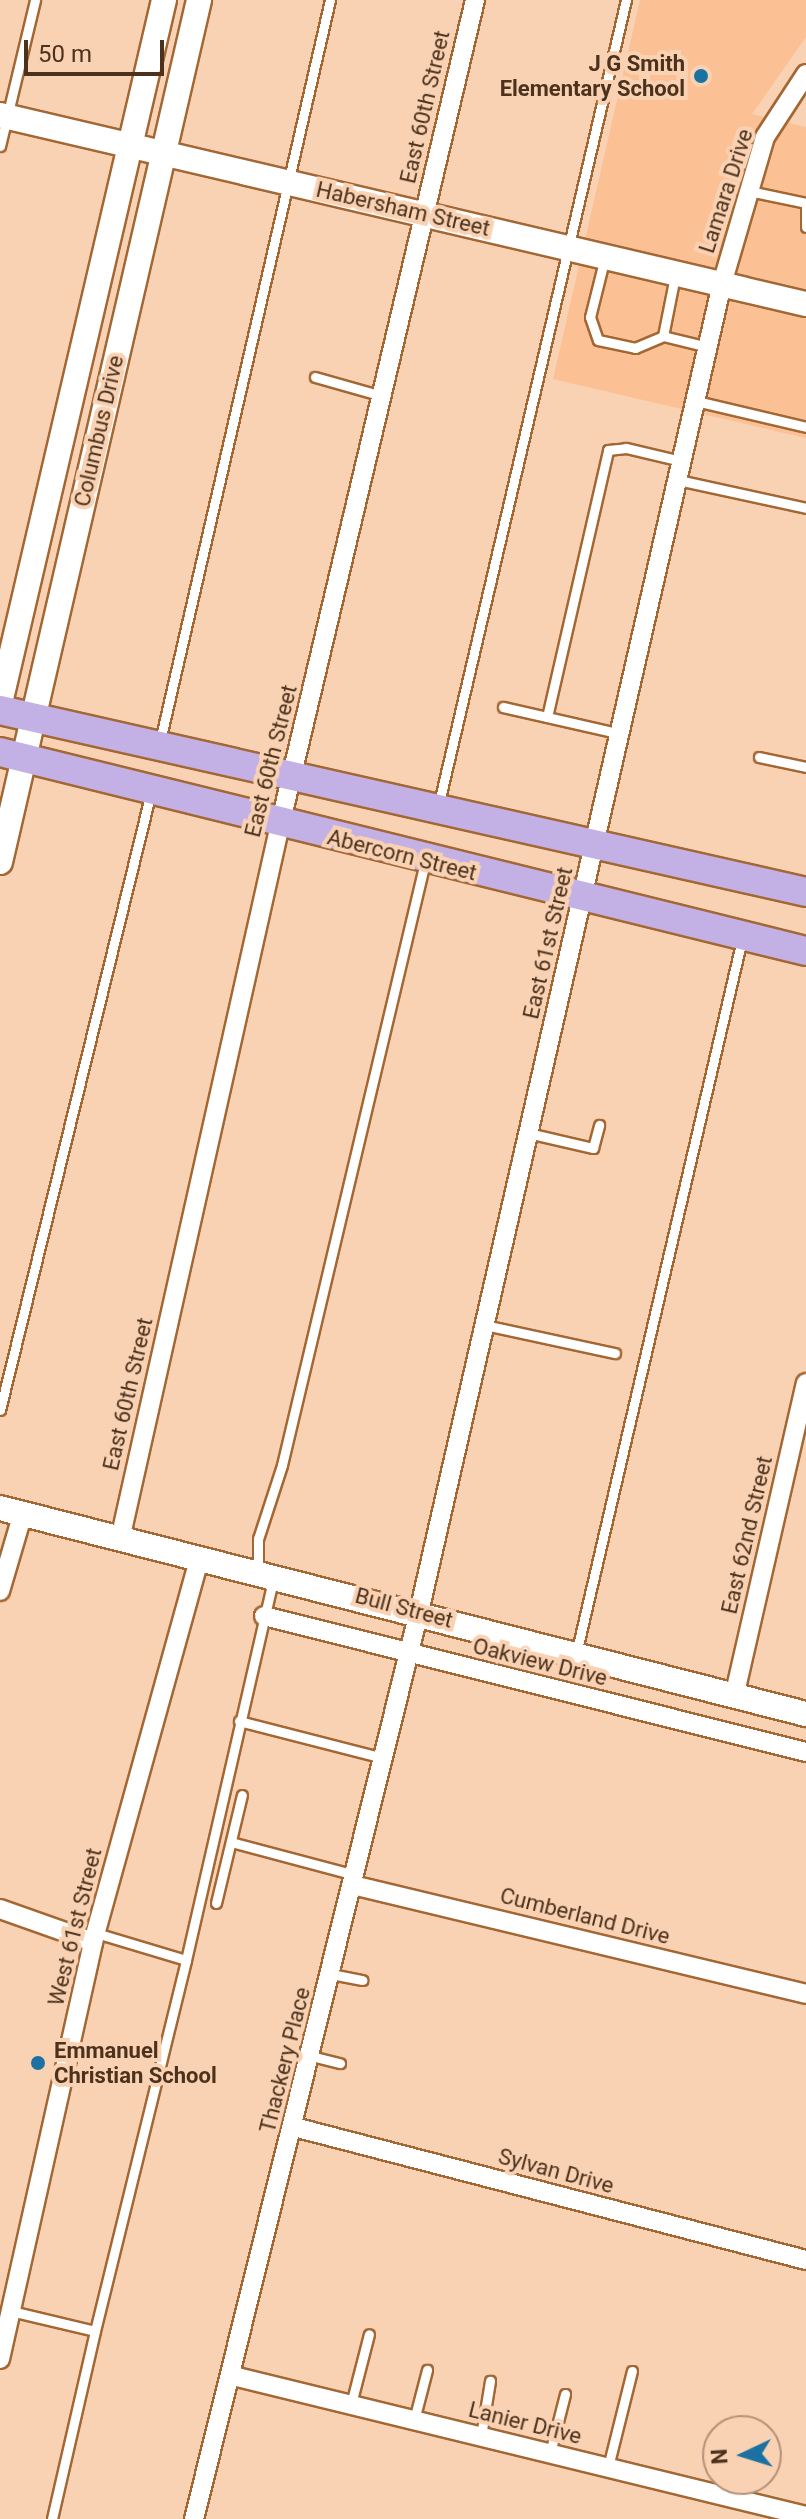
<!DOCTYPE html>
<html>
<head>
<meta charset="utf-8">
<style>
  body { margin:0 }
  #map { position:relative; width:806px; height:2519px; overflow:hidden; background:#f9d1b3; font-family:Roboto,sans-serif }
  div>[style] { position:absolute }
  .built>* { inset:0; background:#fbc194 }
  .roads { filter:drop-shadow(2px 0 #a36734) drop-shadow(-2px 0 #a36734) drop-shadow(0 2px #a36734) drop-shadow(0 -2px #a36734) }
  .lane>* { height:9px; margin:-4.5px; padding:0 4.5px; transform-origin:4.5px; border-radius:4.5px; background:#fff }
  .street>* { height:18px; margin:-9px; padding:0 9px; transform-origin:9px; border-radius:9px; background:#fff }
  .secondary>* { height:24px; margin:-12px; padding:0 12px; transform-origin:12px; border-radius:12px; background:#fff }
  .primary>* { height:28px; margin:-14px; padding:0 14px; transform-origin:14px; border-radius:14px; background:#c3b0e5 }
  .dots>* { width:22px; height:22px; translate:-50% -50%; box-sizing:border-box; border:4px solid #f9d1b3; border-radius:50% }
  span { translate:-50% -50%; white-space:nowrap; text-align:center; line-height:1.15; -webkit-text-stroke:8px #f9d1b3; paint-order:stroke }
  .poi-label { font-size:22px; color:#4c321c; font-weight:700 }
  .right { translate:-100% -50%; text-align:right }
  .left { translate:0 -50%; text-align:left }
  .street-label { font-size:22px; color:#4c321c }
  .north { position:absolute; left:702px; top:2415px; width:80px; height:80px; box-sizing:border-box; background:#f9d1b3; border:2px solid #b49177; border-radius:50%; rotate:266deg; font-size:22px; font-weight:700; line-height:32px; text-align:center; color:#4c321c }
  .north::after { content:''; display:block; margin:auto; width:28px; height:36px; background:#1b72a2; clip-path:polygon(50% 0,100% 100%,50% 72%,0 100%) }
  .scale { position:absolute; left:24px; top:40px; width:140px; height:36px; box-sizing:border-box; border:4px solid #4c321c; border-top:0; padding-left:10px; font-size:24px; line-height:28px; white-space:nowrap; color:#4c321c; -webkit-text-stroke:6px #f9d1b3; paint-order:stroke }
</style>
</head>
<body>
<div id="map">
  <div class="built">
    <i style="clip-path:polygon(640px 0,806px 0,806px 37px,752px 114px,806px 127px,806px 438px,553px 379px)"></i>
  </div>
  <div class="roads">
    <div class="lane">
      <i style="left:0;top:146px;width:150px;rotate:-76.5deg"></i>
      <i style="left:749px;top:191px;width:58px;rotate:11.9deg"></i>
      <i style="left:806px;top:205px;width:22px;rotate:90deg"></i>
      <i style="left:605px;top:257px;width:62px;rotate:104deg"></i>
      <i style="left:590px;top:317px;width:24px;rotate:71deg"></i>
      <i style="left:598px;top:340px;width:38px;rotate:12deg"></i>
      <i style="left:635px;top:348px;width:30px;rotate:-23deg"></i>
      <i style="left:663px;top:336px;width:46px;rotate:13.7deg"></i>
      <i style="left:663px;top:336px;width:61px;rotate:-78.7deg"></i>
      <i style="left:315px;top:377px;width:70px;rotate:15.8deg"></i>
      <i style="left:696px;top:401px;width:113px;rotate:13.3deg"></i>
      <i style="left:678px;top:480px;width:131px;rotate:12.3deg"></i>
      <i style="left:503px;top:707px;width:122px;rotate:12.8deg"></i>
      <i style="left:547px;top:717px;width:274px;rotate:-77.1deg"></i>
      <i style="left:608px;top:450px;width:18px;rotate:-6deg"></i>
      <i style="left:626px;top:448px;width:57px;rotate:13.3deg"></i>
      <i style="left:160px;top:741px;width:760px;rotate:-77.08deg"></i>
      <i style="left:759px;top:757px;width:48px;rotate:12deg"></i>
      <i style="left:438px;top:807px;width:829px;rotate:-76.89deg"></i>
      <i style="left:528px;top:1133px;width:67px;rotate:13deg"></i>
      <i style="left:593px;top:1148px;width:24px;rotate:-75deg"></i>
      <i style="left:485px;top:1325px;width:133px;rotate:12.2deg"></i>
      <i style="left:0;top:1410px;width:636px;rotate:-76.27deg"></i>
      <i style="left:258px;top:1570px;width:31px;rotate:-90deg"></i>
      <i style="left:258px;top:1539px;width:78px;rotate:-72deg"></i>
      <i style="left:282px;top:1465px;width:620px;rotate:-76.66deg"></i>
      <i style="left:576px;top:1654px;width:734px;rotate:-76.93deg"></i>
      <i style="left:239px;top:1721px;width:149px;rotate:14.4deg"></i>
      <i style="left:231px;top:1842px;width:128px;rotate:14.9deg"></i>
      <i style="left:216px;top:1903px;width:111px;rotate:-76.5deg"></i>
      <i style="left:186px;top:1960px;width:389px;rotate:-77.1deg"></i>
      <i style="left:331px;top:1974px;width:32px;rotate:11deg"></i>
      <i style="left:311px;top:2056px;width:30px;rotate:14deg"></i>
      <i style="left:11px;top:2311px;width:86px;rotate:13.4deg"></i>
      <i style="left:95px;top:2331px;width:193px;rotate:102.9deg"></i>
      <i style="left:95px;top:2331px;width:382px;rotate:-76.2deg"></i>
      <i style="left:186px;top:1960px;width:94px;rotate:-163.3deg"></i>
      <i style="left:351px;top:2404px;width:72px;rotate:-75.6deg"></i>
      <i style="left:414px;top:2420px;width:52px;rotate:-75.4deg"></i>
      <i style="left:481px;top:2436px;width:56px;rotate:-80.7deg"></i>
      <i style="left:550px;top:2453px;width:61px;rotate:-75.7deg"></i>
      <i style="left:608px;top:2467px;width:99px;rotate:-76deg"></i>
    </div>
    <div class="street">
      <i style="left:121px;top:1535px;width:728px;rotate:-77.38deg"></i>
      <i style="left:280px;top:825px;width:848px;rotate:-76.7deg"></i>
      <i style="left:0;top:1591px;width:81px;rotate:-73.6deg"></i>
      <i style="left:264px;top:1616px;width:559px;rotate:14.09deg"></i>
      <i style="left:734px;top:1697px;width:322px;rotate:-77.1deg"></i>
      <i style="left:353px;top:1885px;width:466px;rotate:13.5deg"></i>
      <i style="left:0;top:1909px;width:99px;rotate:19.5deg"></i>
      <i style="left:294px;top:2127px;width:529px;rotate:14.56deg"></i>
      <i style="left:0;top:2359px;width:427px;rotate:-77.4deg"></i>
      <i style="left:93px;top:1942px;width:400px;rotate:-74.5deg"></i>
      <i style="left:233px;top:2376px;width:590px;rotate:13.73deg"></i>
      <i style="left:194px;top:2519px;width:934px;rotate:-76.07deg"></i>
      <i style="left:419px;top:1612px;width:1362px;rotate:-77.15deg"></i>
      <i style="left:722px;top:284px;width:153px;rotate:-73.7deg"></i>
      <i style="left:765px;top:137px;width:75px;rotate:-56.9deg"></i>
    </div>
    <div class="secondary">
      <i style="left:0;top:115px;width:828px;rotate:13.2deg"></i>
      <i style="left:0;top:703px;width:722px;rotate:-76.87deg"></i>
      <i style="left:0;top:862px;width:885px;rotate:-77deg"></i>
      <i style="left:0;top:1508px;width:832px;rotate:14.34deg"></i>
    </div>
    <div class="primary">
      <i style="left:0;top:710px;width:826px;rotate:12.72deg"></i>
      <i style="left:0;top:752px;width:830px;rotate:13.87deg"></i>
    </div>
  </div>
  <div class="dots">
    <i style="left:701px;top:76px;background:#1b72a2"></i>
    <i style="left:38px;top:2063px;background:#1b72a2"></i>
  </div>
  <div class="poi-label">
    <span class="right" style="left:685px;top:76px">J G Smith<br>Elementary School</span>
    <span class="left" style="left:54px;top:2063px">Emmanuel<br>Christian School</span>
  </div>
  <div class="street-label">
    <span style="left:425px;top:107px;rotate:-77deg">East 60th Street</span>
    <span style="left:726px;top:191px;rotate:-72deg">Lamara Drive</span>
    <span style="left:403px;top:209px;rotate:13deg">Habersham Street</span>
    <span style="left:99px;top:431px;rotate:-77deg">Columbus Drive</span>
    <span style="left:271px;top:761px;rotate:-76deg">East 60th Street</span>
    <span style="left:402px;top:855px;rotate:14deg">Abercorn Street</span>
    <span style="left:548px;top:943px;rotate:-77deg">East 61st Street</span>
    <span style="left:128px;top:1394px;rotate:-77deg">East 60th Street</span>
    <span style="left:747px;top:1535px;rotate:-77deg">East 62nd Street</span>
    <span style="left:404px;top:1608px;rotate:15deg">Bull Street</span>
    <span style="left:540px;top:1662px;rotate:14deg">Oakview Drive</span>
    <span style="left:585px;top:1916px;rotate:14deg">Cumberland Drive</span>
    <span style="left:75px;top:1927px;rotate:-76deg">West 61st Street</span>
    <span style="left:285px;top:2060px;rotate:-76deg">Thackery Place</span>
    <span style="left:556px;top:2171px;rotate:15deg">Sylvan Drive</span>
    <span style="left:525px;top:2423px;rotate:14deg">Lanier Drive</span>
  </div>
  <div class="north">N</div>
  <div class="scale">50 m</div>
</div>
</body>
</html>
